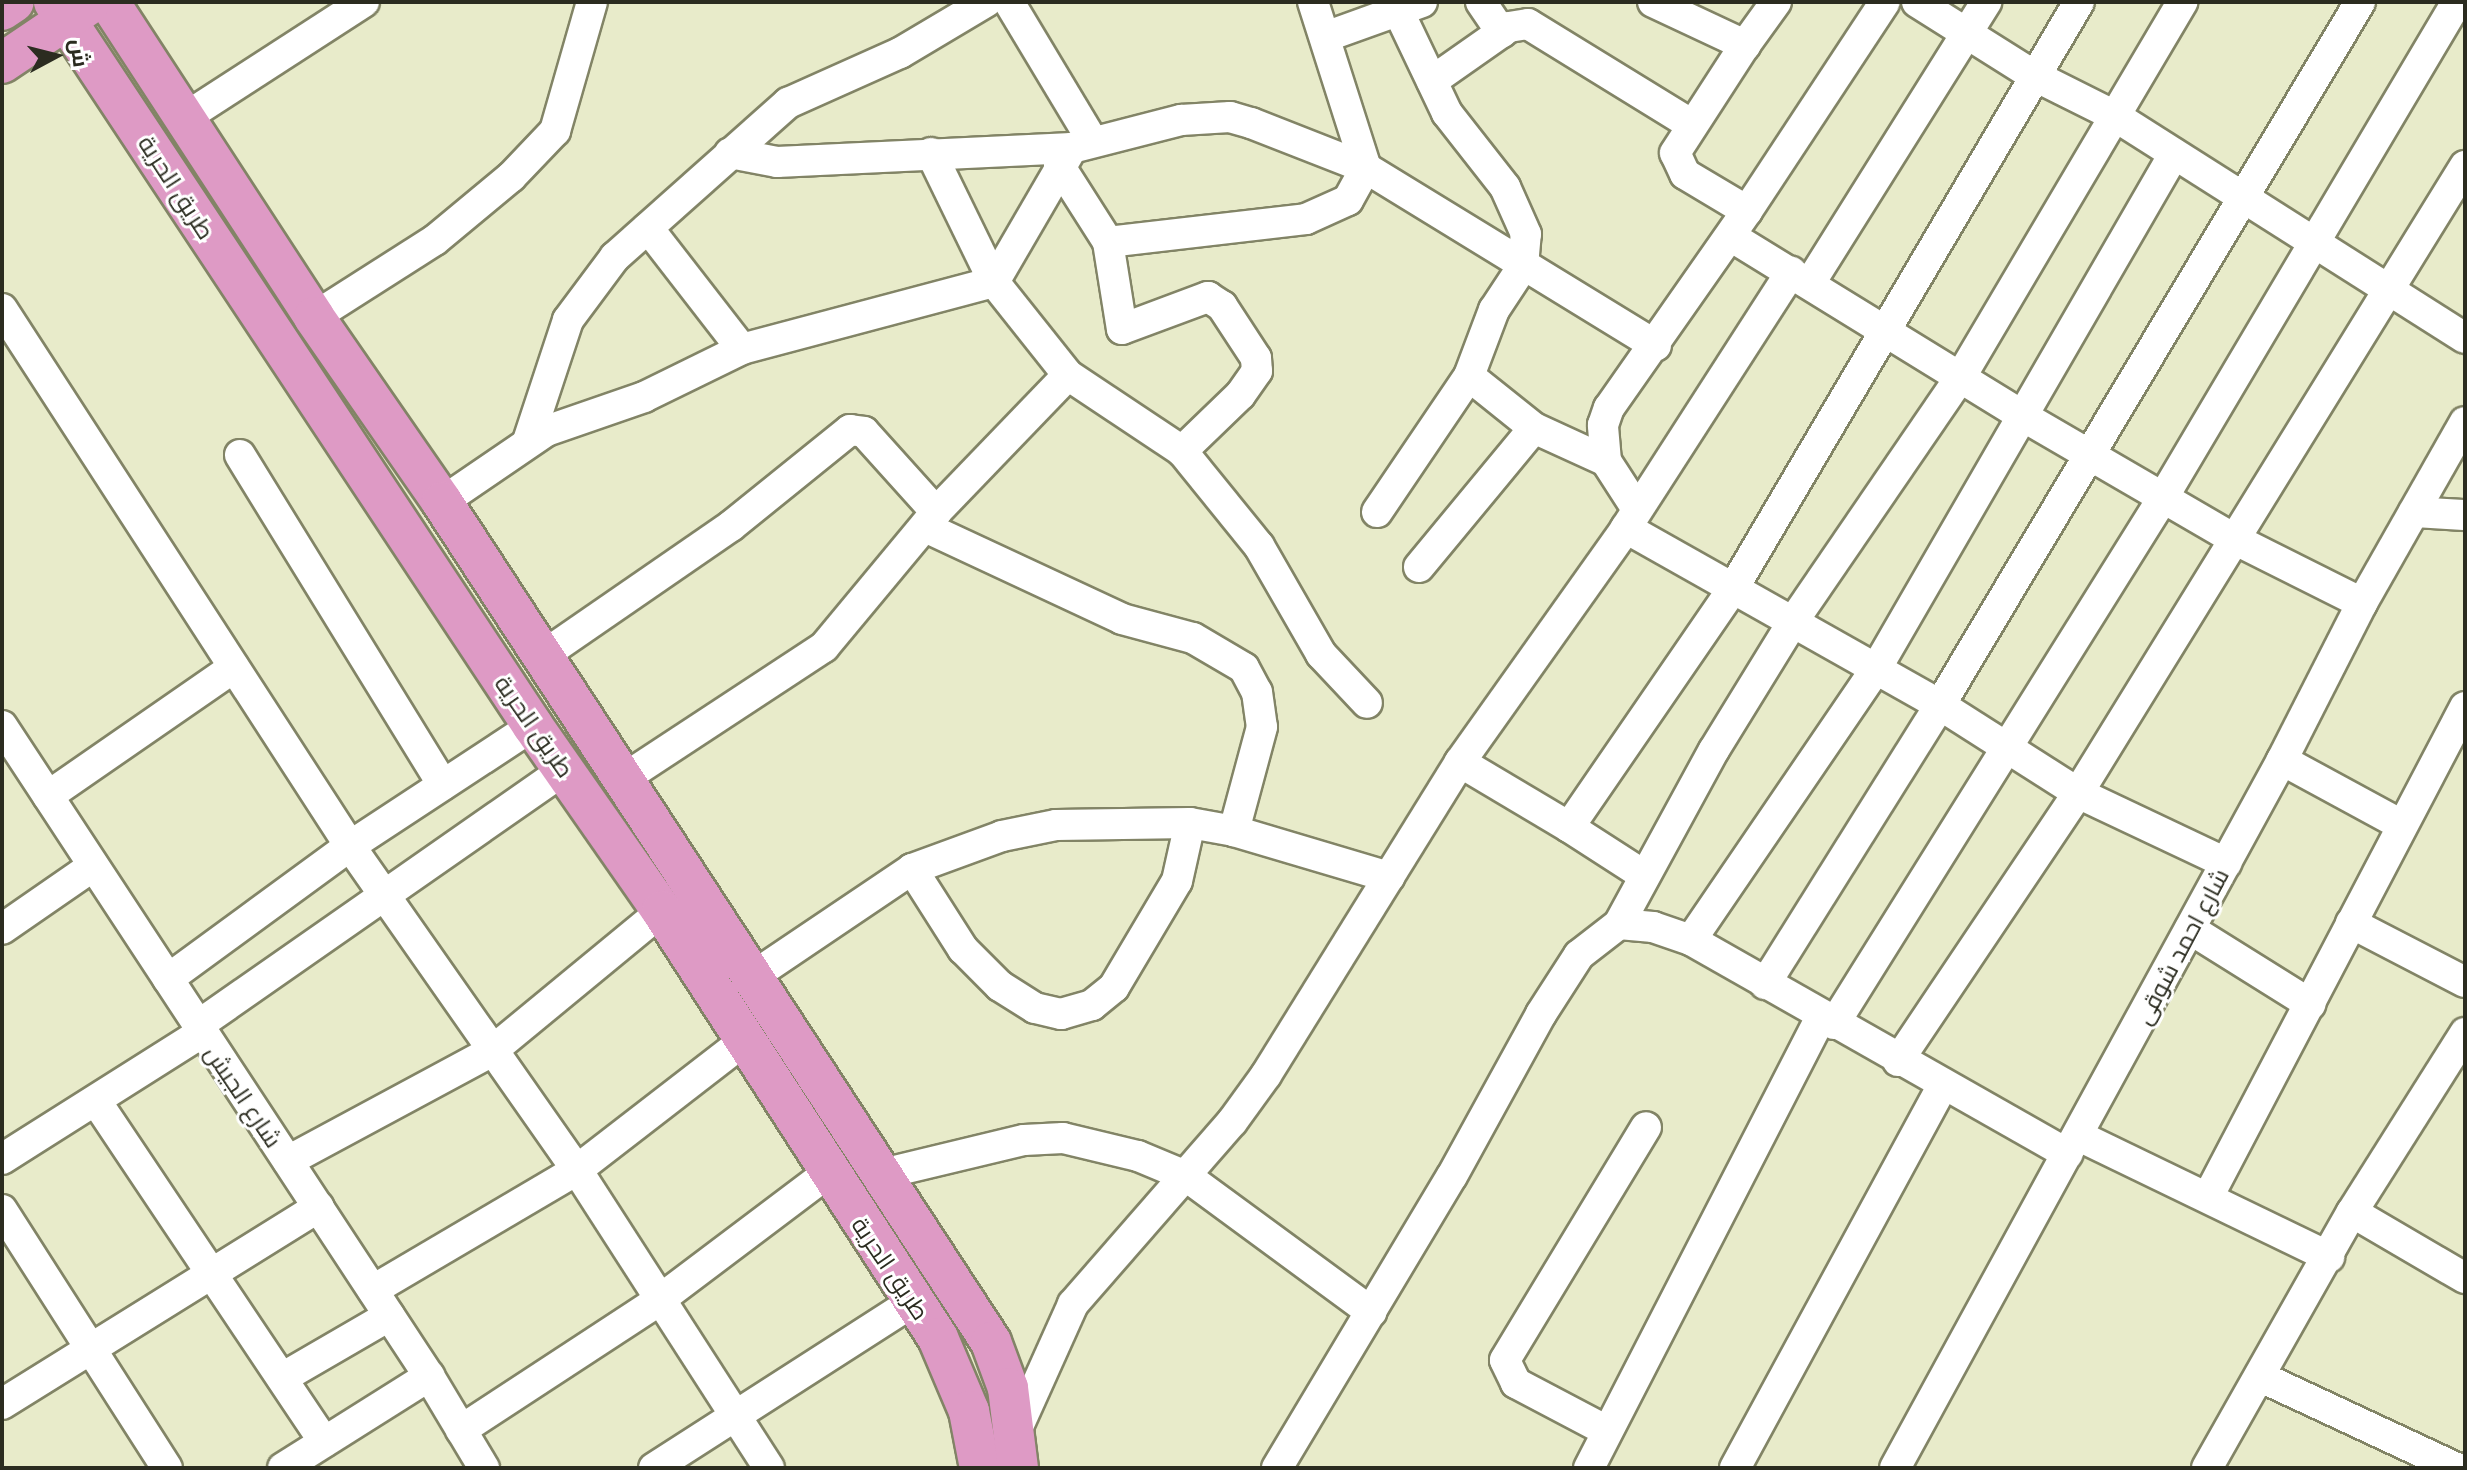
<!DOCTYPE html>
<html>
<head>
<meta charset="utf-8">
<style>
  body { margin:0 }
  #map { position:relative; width:2467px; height:1470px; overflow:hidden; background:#e8ebca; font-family:Lato,Cairo,sans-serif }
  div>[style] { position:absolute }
  .roads { filter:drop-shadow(2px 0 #828466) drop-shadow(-2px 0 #828466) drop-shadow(0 2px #828466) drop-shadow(0 -2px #828466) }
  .minor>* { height:30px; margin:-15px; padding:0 15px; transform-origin:15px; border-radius:15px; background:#fff }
  .major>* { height:40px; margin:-20px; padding:0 20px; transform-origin:20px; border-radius:20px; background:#de9ac5 }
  span { translate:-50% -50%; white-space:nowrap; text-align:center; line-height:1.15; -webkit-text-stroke:6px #fff; paint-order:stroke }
  .street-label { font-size:24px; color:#2b2c20 }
  .frame { position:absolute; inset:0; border:4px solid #2b2c20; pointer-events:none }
  .north { position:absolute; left:16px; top:16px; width:80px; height:80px; -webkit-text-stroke:6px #fff; paint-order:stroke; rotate:83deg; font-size:22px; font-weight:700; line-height:32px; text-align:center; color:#2b2c20 }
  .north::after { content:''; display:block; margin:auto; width:28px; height:36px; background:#2b2c20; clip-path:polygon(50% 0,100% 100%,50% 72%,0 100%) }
</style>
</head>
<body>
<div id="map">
  <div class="roads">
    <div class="minor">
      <i style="left:1009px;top:2px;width:161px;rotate:59deg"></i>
      <i style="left:1481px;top:2px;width:37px;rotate:56deg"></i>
      <i style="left:1653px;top:2px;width:102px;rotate:25.1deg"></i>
      <i style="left:1745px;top:45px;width:53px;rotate:-54.2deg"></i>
      <i style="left:1917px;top:2px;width:137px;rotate:32.2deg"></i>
      <i style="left:2033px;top:75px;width:92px;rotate:26.6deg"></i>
      <i style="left:2115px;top:116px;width:414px;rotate:32.4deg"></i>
      <i style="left:1325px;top:37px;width:103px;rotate:-19.8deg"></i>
      <i style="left:1432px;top:81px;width:94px;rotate:-35deg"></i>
      <i style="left:1509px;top:27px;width:19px;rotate:-9deg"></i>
      <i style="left:1528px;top:24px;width:193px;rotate:31.6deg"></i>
      <i style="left:186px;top:117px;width:212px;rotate:-32.9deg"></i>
      <i style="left:730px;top:153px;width:48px;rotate:10.8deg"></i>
      <i style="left:777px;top:162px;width:295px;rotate:-2.7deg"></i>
      <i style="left:931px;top:153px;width:144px;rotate:64deg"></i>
      <i style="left:994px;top:282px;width:119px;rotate:51.5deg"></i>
      <i style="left:1068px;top:375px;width:137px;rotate:33.7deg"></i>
      <i style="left:1182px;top:451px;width:122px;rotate:51deg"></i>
      <i style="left:1259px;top:546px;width:125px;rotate:60.1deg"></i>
      <i style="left:1321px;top:654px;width:67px;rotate:46.8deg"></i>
      <i style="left:1059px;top:165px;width:91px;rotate:57.5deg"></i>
      <i style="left:1108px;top:242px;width:88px;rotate:80.9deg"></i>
      <i style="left:1122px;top:329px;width:92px;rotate:-20.4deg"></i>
      <i style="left:1208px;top:297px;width:17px;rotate:33deg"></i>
      <i style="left:1222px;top:306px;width:62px;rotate:56.8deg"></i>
      <i style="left:1256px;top:358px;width:13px;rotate:86deg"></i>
      <i style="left:1257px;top:371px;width:29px;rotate:125deg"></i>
      <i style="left:1240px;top:395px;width:81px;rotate:136deg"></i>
      <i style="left:1747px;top:211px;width:250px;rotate:-56.6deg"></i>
      <i style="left:648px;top:228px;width:153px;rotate:52.2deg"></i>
      <i style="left:1732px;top:237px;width:339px;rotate:31.6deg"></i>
      <i style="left:2021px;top:415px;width:246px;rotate:30.2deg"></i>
      <i style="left:2234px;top:539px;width:143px;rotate:26.6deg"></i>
      <i style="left:1108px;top:242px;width:199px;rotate:-6.6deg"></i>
      <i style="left:1306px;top:219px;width:46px;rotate:-24.3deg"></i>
      <i style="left:1348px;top:200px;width:37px;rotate:-61deg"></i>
      <i style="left:1366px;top:168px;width:174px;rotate:-107.7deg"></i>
      <i style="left:1810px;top:283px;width:332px;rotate:-57.9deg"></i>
      <i style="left:2px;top:309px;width:640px;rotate:57.05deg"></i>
      <i style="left:350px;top:846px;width:396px;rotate:55deg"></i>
      <i style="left:577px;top:1170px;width:354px;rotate:57.2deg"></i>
      <i style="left:314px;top:317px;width:143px;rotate:-32.5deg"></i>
      <i style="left:435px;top:240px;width:99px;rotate:-39.7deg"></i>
      <i style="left:511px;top:177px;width:64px;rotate:-46.3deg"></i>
      <i style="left:555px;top:131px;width:134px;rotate:-74deg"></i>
      <i style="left:1534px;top:428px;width:79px;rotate:24.6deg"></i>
      <i style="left:528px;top:441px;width:127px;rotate:-71.7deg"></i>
      <i style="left:568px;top:320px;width:79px;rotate:-53.3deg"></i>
      <i style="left:615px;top:257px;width:232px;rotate:-41.7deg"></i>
      <i style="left:788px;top:103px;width:123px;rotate:-24.1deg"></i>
      <i style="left:900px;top:53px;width:100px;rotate:-30.7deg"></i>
      <i style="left:240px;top:455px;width:387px;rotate:58.4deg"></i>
      <i style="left:442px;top:502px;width:126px;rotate:-34.3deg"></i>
      <i style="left:546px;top:431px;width:104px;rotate:-19.1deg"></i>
      <i style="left:644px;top:397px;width:109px;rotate:-26.1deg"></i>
      <i style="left:742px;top:349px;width:261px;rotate:-14.9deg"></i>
      <i style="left:994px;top:282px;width:155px;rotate:-59.8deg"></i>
      <i style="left:1072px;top:148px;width:113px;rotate:-14.4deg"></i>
      <i style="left:1181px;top:120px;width:49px;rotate:-3.5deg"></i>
      <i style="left:1230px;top:117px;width:22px;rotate:16deg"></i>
      <i style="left:1251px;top:123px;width:123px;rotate:21.4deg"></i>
      <i style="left:1366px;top:168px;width:340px;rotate:31.5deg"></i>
      <i style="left:1637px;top:509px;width:57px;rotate:-122.9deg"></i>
      <i style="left:1606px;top:461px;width:36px;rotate:-95deg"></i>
      <i style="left:1603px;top:425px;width:18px;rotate:-71deg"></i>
      <i style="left:1609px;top:408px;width:241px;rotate:-55deg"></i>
      <i style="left:1747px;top:211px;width:72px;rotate:-149.2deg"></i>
      <i style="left:1685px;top:174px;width:23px;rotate:-115deg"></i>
      <i style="left:1675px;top:153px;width:129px;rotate:-57.1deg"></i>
      <i style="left:1377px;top:512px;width:164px;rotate:-55.9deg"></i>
      <i style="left:1469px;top:376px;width:71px;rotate:-69.3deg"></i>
      <i style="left:1494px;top:310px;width:53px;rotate:-56.6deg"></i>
      <i style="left:1523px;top:266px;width:32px;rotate:-85deg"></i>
      <i style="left:1526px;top:234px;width:51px;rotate:-114.1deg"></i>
      <i style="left:1505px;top:187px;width:94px;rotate:-128.1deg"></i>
      <i style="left:1447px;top:113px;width:123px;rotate:-115.5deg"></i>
      <i style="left:2414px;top:512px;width:51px;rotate:3.4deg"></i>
      <i style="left:925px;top:527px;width:217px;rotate:25deg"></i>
      <i style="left:1122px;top:619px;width:73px;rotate:15deg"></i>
      <i style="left:1193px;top:638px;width:59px;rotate:30.5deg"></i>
      <i style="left:1244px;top:668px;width:27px;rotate:62deg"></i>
      <i style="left:1257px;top:692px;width:35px;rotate:82deg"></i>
      <i style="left:1262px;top:727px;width:108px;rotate:105.1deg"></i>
      <i style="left:1626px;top:528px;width:360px;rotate:29.4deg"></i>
      <i style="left:1940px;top:705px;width:164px;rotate:32.5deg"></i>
      <i style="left:2078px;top:793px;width:164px;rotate:25.3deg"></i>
      <i style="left:1419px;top:567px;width:180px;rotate:-50.4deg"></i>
      <i style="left:1534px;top:428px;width:83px;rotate:-141.3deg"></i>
      <i style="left:541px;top:657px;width:231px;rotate:-34.6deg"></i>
      <i style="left:731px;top:526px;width:153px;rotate:-38.9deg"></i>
      <i style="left:850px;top:430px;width:14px;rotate:8deg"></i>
      <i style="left:864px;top:432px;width:108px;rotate:48deg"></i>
      <i style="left:2px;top:726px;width:778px;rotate:56.7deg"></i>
      <i style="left:429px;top:1376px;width:107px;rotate:59.1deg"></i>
      <i style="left:2282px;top:760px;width:134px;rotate:28.5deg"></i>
      <i style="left:1460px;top:762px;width:127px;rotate:30.8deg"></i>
      <i style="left:1569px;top:827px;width:291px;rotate:-55.5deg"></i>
      <i style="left:1734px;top:587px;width:679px;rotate:-59.47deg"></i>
      <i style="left:620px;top:781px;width:244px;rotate:-33.3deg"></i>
      <i style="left:824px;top:647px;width:175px;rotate:-50.3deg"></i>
      <i style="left:936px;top:512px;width:190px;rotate:-46.1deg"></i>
      <i style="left:48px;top:796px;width:226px;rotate:-34.7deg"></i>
      <i style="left:1569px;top:827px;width:90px;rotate:32.8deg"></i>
      <i style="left:912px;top:869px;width:95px;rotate:57.5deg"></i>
      <i style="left:963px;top:949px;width:52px;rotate:45deg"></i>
      <i style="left:1000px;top:986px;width:41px;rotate:32.2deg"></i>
      <i style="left:1035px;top:1008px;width:27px;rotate:13deg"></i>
      <i style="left:1061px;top:1014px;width:32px;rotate:-16deg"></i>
      <i style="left:1092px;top:1005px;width:28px;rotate:-39deg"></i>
      <i style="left:1114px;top:987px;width:123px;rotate:-59.3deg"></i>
      <i style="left:1177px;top:881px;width:59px;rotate:-77.4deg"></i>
      <i style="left:2351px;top:923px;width:128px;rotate:27.4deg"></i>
      <i style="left:1619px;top:924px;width:198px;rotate:-61.4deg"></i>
      <i style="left:1714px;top:750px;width:149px;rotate:-58.4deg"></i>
      <i style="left:1792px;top:623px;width:297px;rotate:-55.6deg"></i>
      <i style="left:1960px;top:378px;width:437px;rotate:-59.4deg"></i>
      <i style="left:2px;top:929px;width:111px;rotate:-34.7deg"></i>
      <i style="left:2190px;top:929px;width:142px;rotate:32deg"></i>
      <i style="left:1691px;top:940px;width:328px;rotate:-55.7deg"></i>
      <i style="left:1876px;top:669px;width:595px;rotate:-59.94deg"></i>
      <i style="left:752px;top:977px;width:193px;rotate:-34deg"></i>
      <i style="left:912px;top:869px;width:96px;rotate:-20.1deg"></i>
      <i style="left:1002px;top:836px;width:55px;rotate:-11.5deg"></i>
      <i style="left:1056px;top:825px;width:134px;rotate:-0.9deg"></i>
      <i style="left:1190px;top:823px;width:45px;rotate:10.3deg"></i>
      <i style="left:1234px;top:831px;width:162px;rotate:16.5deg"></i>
      <i style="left:168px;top:979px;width:225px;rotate:-36.2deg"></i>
      <i style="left:350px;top:846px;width:219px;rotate:-33.3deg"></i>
      <i style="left:1765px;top:984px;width:329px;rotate:-57.9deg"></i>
      <i style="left:1940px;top:705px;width:819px;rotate:-59.14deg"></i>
      <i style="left:1834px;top:1024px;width:623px;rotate:-57.99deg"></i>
      <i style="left:2164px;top:496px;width:574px;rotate:-59.33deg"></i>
      <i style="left:197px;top:1026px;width:449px;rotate:-34.9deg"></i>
      <i style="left:1898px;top:1061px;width:323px;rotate:-56.1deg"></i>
      <i style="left:2078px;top:793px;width:737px;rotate:-58.32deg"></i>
      <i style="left:96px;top:1101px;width:410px;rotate:56.2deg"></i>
      <i style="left:2079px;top:1136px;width:278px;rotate:25.8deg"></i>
      <i style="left:2px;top:1159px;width:236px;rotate:-32.3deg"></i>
      <i style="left:288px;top:1161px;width:232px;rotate:-28.3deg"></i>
      <i style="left:492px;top:1051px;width:220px;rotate:-39.5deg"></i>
      <i style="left:882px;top:1174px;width:146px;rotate:-13.5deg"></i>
      <i style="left:1024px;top:1140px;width:39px;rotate:-3deg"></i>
      <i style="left:1063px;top:1138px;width:77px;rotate:13.5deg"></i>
      <i style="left:1138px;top:1156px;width:52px;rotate:22.6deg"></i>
      <i style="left:1186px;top:1176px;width:230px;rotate:36.3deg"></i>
      <i style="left:2209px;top:1195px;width:551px;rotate:-62.32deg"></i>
      <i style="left:2px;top:1210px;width:306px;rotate:57.4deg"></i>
      <i style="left:2352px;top:1212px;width:131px;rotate:30.3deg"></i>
      <i style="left:373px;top:1290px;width:237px;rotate:-30.5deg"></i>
      <i style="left:577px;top:1170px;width:212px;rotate:-37.7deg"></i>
      <i style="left:2261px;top:1377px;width:215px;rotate:25deg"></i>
      <i style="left:282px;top:1378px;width:124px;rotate:-30.1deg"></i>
      <i style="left:2px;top:1404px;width:373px;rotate:-31.9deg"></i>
      <i style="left:461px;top:1430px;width:235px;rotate:-33.2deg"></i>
      <i style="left:658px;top:1301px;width:213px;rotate:-37deg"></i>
      <i style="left:1016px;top:1431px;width:139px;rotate:-65.8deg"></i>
      <i style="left:1073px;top:1304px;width:242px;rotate:-48.9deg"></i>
      <i style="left:1232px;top:1122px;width:58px;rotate:-54.1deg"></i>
      <i style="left:1266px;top:1075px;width:368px;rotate:-58.2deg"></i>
      <i style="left:1460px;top:762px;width:287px;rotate:-54.6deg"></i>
      <i style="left:1626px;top:528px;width:305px;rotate:-57.2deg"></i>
      <i style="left:1607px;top:1431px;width:103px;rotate:-152.2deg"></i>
      <i style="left:1516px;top:1383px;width:25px;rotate:-116deg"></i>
      <i style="left:1505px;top:1360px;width:272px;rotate:-58.8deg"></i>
      <i style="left:283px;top:1468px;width:173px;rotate:-32.2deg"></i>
      <i style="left:654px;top:1468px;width:308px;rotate:-32.7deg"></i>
      <i style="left:1277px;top:1468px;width:340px;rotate:-59.1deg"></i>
      <i style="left:1452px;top:1176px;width:185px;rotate:-61.2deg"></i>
      <i style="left:1541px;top:1014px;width:70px;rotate:-57.2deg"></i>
      <i style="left:1579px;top:955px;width:51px;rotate:-37.8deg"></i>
      <i style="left:1619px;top:924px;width:34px;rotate:5deg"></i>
      <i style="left:1653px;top:927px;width:40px;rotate:18.9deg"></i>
      <i style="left:1691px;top:940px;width:433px;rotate:29.6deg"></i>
      <i style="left:1589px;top:1468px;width:507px;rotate:-62.78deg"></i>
      <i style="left:1735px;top:1468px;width:436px;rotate:-61.5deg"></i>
      <i style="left:1895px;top:1468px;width:807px;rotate:-61.34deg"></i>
      <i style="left:2282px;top:760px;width:176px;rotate:-63deg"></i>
      <i style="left:2362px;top:603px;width:208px;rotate:-60.4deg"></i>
      <i style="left:2207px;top:1468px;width:294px;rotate:-60.5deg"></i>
      <i style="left:2352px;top:1212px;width:212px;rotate:-57.7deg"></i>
    </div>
    <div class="major">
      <i style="left:54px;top:2px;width:868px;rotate:56.51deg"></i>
      <i style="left:533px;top:726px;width:226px;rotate:55.1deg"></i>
      <i style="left:662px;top:911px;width:508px;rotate:57.12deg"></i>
      <i style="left:938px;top:1338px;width:79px;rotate:67deg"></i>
      <i style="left:969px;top:1411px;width:58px;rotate:79.1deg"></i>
      <i style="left:109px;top:2px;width:376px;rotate:56.9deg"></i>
      <i style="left:314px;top:317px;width:225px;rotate:55.3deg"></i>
      <i style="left:442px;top:502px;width:1003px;rotate:56.83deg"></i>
      <i style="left:991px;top:1342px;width:49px;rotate:69.7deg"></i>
      <i style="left:1008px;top:1388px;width:81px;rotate:82.9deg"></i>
      <i style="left:2px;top:10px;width:14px;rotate:-34deg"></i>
      <i style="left:2px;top:63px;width:104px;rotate:-34deg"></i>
    </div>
  </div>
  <div class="street-label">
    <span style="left:177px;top:187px;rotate:57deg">طريق الحرية</span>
    <span style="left:535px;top:726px;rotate:55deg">طريق الحرية</span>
    <span style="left:2181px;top:946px;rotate:-62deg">شارع احمد شوقى</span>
    <span style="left:244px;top:1096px;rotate:56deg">شارع الجيش</span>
    <span style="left:891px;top:1268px;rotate:56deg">طريق الحرية</span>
  </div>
  <div class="frame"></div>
  <div class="north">ش</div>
</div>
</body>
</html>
